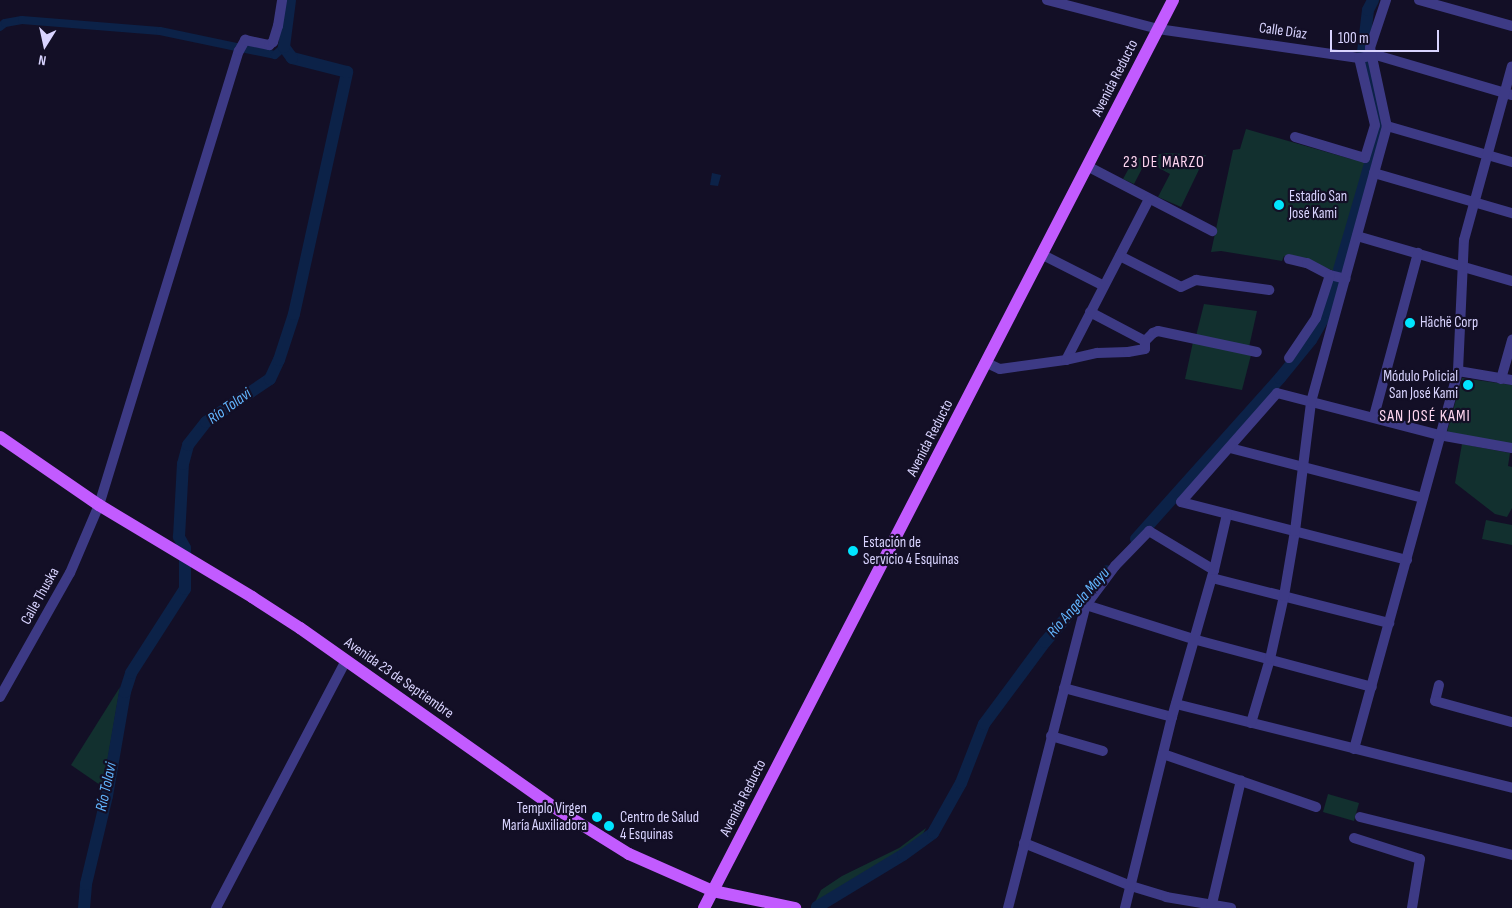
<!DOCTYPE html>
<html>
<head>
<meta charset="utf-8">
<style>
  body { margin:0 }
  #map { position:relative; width:1512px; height:908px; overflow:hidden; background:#130f26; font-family:"Sofia Sans Condensed",sans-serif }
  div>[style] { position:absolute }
  .green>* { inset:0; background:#12302f }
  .water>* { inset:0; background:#0c2248 }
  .canal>* { height:8px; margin:-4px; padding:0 4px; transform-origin:4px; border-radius:4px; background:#0c2248 }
  .river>* { height:12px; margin:-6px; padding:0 6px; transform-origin:6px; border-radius:6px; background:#0c2248 }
  .minor>* { height:10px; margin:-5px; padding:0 5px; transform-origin:5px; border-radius:5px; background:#3d3a85 }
  .major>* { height:12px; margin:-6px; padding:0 6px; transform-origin:6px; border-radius:6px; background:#c25bff }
  .dots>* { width:14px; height:14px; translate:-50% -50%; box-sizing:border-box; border:2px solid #130f26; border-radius:50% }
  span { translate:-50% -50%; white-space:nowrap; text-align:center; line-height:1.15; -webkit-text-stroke:4.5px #130f26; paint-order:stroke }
  .street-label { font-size:15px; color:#d9d4ff }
  .poi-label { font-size:15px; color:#d9d4ff }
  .left { translate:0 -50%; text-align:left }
  .right { translate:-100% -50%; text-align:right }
  .neighbourhood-label { font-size:16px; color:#ffd6f0; letter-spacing:1px }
  .water-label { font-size:16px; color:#62b6ff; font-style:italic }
  .north { position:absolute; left:20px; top:20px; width:50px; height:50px; -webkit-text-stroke:4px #130f26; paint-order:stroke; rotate:190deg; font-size:14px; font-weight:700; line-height:20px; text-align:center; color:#d9d4ff }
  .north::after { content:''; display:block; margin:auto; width:18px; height:22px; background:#d9d4ff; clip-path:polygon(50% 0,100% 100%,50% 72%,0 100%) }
  .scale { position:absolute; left:1330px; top:30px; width:109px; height:22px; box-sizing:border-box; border:2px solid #d9d4ff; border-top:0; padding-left:6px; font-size:15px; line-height:18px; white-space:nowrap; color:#d9d4ff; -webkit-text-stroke:4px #130f26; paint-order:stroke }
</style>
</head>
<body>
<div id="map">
  <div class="green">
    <i style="clip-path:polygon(1246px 129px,1351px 159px,1366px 160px,1370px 154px,1377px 155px,1343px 275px,1320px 265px,1284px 256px,1282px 261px,1221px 251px,1211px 252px,1233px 150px,1240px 149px)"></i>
    <i style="clip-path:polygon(1166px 153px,1206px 155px,1181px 207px,1158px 197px,1170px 174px,1146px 161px,1134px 184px,1123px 179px,1134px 159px)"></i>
    <i style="clip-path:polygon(1204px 304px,1257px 311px,1249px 347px,1196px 336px)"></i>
    <i style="clip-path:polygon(1193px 342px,1251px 355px,1242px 390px,1185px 379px)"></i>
    <i style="clip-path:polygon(1462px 378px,1512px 385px,1512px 445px,1447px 432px)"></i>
    <i style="clip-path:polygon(1462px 444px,1510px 453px,1508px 466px,1512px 467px,1512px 508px,1507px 517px,1495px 514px,1455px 483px)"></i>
    <i style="clip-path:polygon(1486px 520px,1512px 525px,1512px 545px,1482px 539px)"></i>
    <i style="clip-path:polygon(120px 687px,103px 787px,71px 765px)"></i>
    <i style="clip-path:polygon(1328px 794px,1359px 803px,1354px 821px,1323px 812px)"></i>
    <i style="clip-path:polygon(926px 828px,922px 836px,899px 853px,813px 906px,821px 890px,842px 876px,899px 848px)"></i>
  </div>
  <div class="water">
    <i style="clip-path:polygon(712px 173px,721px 175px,718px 186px,710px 185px)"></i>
  </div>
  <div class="canal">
    <i style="left:0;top:27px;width:6px;rotate:-39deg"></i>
    <i style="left:5px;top:23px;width:17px;rotate:-10deg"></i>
    <i style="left:22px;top:20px;width:138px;rotate:4.6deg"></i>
    <i style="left:160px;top:31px;width:117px;rotate:11.8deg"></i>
    <i style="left:275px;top:55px;width:12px;rotate:-42deg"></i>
  </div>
  <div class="river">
    <i style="left:1363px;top:52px;width:42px;rotate:-83.2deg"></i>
    <i style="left:1368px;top:10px;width:11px;rotate:-63deg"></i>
    <i style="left:1339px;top:270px;width:150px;rotate:-73.7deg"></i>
    <i style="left:1381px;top:126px;width:64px;rotate:-103.6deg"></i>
    <i style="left:1136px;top:539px;width:216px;rotate:-48.2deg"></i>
    <i style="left:1280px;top:378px;width:49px;rotate:-50.8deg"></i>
    <i style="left:1311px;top:340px;width:32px;rotate:-60deg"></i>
    <i style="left:1327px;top:312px;width:29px;rotate:-74deg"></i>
    <i style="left:817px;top:907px;width:100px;rotate:-31.2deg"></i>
    <i style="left:903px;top:855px;width:37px;rotate:-36deg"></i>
    <i style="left:933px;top:833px;width:57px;rotate:-60.8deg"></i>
    <i style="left:961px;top:783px;width:63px;rotate:-68.7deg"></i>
    <i style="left:984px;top:724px;width:102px;rotate:-53.4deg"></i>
    <i style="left:1045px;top:642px;width:94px;rotate:-48.9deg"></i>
    <i style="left:84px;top:908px;width:24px;rotate:-85deg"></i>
    <i style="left:86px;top:884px;width:90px;rotate:-76.6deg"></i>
    <i style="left:107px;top:796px;width:106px;rotate:-80.2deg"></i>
    <i style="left:125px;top:692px;width:20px;rotate:-72deg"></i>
    <i style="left:131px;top:673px;width:100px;rotate:-57.3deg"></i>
    <i style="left:185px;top:589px;width:41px;rotate:-90deg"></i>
    <i style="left:185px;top:548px;width:13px;rotate:-119deg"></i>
    <i style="left:179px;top:537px;width:73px;rotate:-86.9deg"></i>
    <i style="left:183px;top:464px;width:20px;rotate:-75deg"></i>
    <i style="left:188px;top:445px;width:29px;rotate:-52deg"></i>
    <i style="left:206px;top:422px;width:77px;rotate:-33.9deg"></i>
    <i style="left:270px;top:379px;width:21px;rotate:-65deg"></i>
    <i style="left:279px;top:360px;width:48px;rotate:-71.9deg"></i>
    <i style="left:294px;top:314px;width:248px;rotate:-77.6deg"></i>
    <i style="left:347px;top:72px;width:57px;rotate:-165.7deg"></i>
    <i style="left:292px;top:58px;width:14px;rotate:-126deg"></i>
    <i style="left:284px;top:47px;width:47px;rotate:-82.7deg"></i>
  </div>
  <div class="minor">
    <i style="left:1047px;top:0;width:115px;rotate:14.6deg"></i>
    <i style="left:1158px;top:29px;width:203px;rotate:8.2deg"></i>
    <i style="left:1359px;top:58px;width:17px;rotate:-10deg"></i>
    <i style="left:1376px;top:55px;width:142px;rotate:16.4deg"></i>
    <i style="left:1419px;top:0;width:97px;rotate:15.6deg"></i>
    <i style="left:1387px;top:126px;width:130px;rotate:16.1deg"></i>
    <i style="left:1295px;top:137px;width:73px;rotate:16.7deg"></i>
    <i style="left:1365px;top:158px;width:34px;rotate:-73deg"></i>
    <i style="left:1375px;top:125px;width:69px;rotate:-103.4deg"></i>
    <i style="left:1089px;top:167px;width:139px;rotate:27.5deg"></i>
    <i style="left:1374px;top:173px;width:144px;rotate:16.2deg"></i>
    <i style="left:1357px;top:236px;width:161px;rotate:16.2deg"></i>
    <i style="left:1043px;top:255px;width:68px;rotate:26.9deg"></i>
    <i style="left:1120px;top:256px;width:68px;rotate:26.9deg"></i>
    <i style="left:1181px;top:287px;width:17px;rotate:-25deg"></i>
    <i style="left:1196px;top:280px;width:74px;rotate:7.8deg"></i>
    <i style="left:1289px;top:259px;width:18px;rotate:13deg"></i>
    <i style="left:1307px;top:263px;width:26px;rotate:28deg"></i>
    <i style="left:1330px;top:275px;width:16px;rotate:14deg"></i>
    <i style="left:1090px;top:312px;width:62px;rotate:27.8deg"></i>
    <i style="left:1145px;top:341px;width:11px;rotate:-45deg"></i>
    <i style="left:1153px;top:333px;width:5px;rotate:-22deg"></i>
    <i style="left:1158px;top:331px;width:101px;rotate:12deg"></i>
    <i style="left:1289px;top:358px;width:48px;rotate:-56deg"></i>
    <i style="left:1316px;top:318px;width:45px;rotate:-72deg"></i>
    <i style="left:1066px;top:360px;width:181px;rotate:-62.7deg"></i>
    <i style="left:987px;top:363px;width:14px;rotate:25deg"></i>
    <i style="left:1000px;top:369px;width:67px;rotate:-7.8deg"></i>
    <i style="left:1066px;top:360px;width:32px;rotate:-13deg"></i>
    <i style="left:1097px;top:353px;width:31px;rotate:-2deg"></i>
    <i style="left:1128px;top:352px;width:17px;rotate:-10deg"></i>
    <i style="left:1145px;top:349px;width:8px;rotate:-90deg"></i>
    <i style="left:1458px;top:371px;width:55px;rotate:9.5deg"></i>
    <i style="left:1501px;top:379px;width:41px;rotate:-74.2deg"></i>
    <i style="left:1374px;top:416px;width:169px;rotate:-74.9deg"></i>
    <i style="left:1230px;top:448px;width:199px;rotate:14.5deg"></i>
    <i style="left:1407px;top:560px;width:233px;rotate:-165.6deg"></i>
    <i style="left:1181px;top:502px;width:145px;rotate:-48.6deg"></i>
    <i style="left:1277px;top:393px;width:167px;rotate:14.5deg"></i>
    <i style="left:1439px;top:435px;width:74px;rotate:10.1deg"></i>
    <i style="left:1212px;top:578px;width:183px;rotate:14.3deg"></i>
    <i style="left:1086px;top:605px;width:112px;rotate:17.6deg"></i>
    <i style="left:1193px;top:639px;width:185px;rotate:15deg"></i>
    <i style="left:1439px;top:685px;width:16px;rotate:104deg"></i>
    <i style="left:1435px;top:701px;width:80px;rotate:15.3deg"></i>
    <i style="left:1064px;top:688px;width:112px;rotate:15deg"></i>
    <i style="left:0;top:697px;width:142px;rotate:-60.6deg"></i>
    <i style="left:70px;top:573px;width:74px;rotate:-66.9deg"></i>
    <i style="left:99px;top:505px;width:475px;rotate:-72.9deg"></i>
    <i style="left:239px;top:51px;width:13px;rotate:-61deg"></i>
    <i style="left:245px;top:40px;width:25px;rotate:12deg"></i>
    <i style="left:269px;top:45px;width:5px;rotate:-37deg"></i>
    <i style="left:273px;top:42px;width:17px;rotate:-73deg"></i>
    <i style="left:278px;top:26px;width:26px;rotate:-81deg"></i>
    <i style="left:1176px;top:704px;width:346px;rotate:14deg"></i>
    <i style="left:1251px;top:723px;width:67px;rotate:-73.5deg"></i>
    <i style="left:1270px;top:659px;width:65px;rotate:-77.5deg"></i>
    <i style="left:1284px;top:596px;width:66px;rotate:-80.4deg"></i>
    <i style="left:1295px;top:531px;width:130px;rotate:-82.9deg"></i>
    <i style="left:1311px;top:402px;width:285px;rotate:-74.6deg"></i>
    <i style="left:1387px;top:127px;width:81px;rotate:-102.1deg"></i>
    <i style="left:1370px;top:48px;width:51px;rotate:-71.6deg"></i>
    <i style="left:1051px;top:736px;width:54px;rotate:16.1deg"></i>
    <i style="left:1354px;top:749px;width:392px;rotate:-74.6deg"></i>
    <i style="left:1458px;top:371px;width:131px;rotate:-87.4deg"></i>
    <i style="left:1464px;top:240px;width:180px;rotate:-74.6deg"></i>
    <i style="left:1163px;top:754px;width:162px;rotate:19.1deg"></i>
    <i style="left:1360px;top:817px;width:157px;rotate:14deg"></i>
    <i style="left:1354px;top:838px;width:69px;rotate:17.7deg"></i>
    <i style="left:1420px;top:859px;width:50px;rotate:99.3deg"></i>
    <i style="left:1024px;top:843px;width:115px;rotate:21.9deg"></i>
    <i style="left:1131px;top:886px;width:37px;rotate:17deg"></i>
    <i style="left:1166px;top:897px;width:66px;rotate:9.6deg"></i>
    <i style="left:216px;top:908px;width:280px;rotate:-62.3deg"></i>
    <i style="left:1008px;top:908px;width:313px;rotate:-75.6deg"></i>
    <i style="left:1086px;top:605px;width:49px;rotate:-53.4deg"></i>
    <i style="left:1115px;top:566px;width:49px;rotate:-45.8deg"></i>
    <i style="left:1149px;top:531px;width:76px;rotate:31deg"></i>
    <i style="left:1125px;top:908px;width:197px;rotate:-76.2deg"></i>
    <i style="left:1172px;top:717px;width:153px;rotate:-74.1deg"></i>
    <i style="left:1214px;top:570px;width:57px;rotate:-76.9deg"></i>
    <i style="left:1211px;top:908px;width:131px;rotate:-76.8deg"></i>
  </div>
  <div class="major">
    <i style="left:0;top:437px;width:120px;rotate:34.5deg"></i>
    <i style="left:99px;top:505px;width:179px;rotate:31deg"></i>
    <i style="left:252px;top:597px;width:57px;rotate:32.9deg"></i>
    <i style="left:300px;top:628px;width:312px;rotate:35.2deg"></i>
    <i style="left:555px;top:808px;width:87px;rotate:31.9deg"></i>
    <i style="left:629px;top:854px;width:92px;rotate:23.8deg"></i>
    <i style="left:713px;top:891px;width:84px;rotate:11.7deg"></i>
    <i style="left:704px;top:908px;width:1022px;rotate:-62.68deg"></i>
  </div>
  <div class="dots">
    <i style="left:1279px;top:205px;background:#00e5ff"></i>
    <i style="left:1410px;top:323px;background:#00e5ff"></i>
    <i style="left:1468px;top:385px;background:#00e5ff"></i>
    <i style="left:853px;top:551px;background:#00e5ff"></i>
    <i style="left:597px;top:817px;background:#00e5ff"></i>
    <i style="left:609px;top:826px;background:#00e5ff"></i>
  </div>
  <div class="street-label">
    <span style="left:1283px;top:31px;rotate:8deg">Calle Díaz</span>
    <span style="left:1115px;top:78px;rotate:-63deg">Avenida Reducto</span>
    <span style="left:930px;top:438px;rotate:-63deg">Avenida Reducto</span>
    <span style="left:40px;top:596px;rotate:-61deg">Calle Thuska</span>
    <span style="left:399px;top:678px;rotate:35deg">Avenida 23 de Septiembre</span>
    <span style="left:743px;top:798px;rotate:-63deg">Avenida Reducto</span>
  </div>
  <div class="poi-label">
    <span class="left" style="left:1289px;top:205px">Estadio San<br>José Kami</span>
    <span class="left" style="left:1420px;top:323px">Hächë Corp</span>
    <span class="right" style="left:1458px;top:385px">Módulo Policial<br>San José Kami</span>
    <span class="left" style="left:863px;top:551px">Estación de<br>Servicio 4 Esquinas</span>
    <span class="right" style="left:587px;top:817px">Templo Virgen<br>María Auxiliadora</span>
    <span class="left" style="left:620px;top:826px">Centro de Salud<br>4 Esquinas</span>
  </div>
  <div class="neighbourhood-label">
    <span style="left:1164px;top:163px">23 DE MARZO</span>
    <span style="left:1425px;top:417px">SAN JOSÉ KAMI</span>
  </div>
  <div class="water-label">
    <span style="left:230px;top:407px;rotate:-36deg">Río Tolavi</span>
    <span style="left:1079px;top:603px;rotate:-49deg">Río Angela Mayu</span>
    <span style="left:107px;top:787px;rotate:-78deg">Río Tolavi</span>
  </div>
  <div class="north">N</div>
  <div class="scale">100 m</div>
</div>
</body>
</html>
